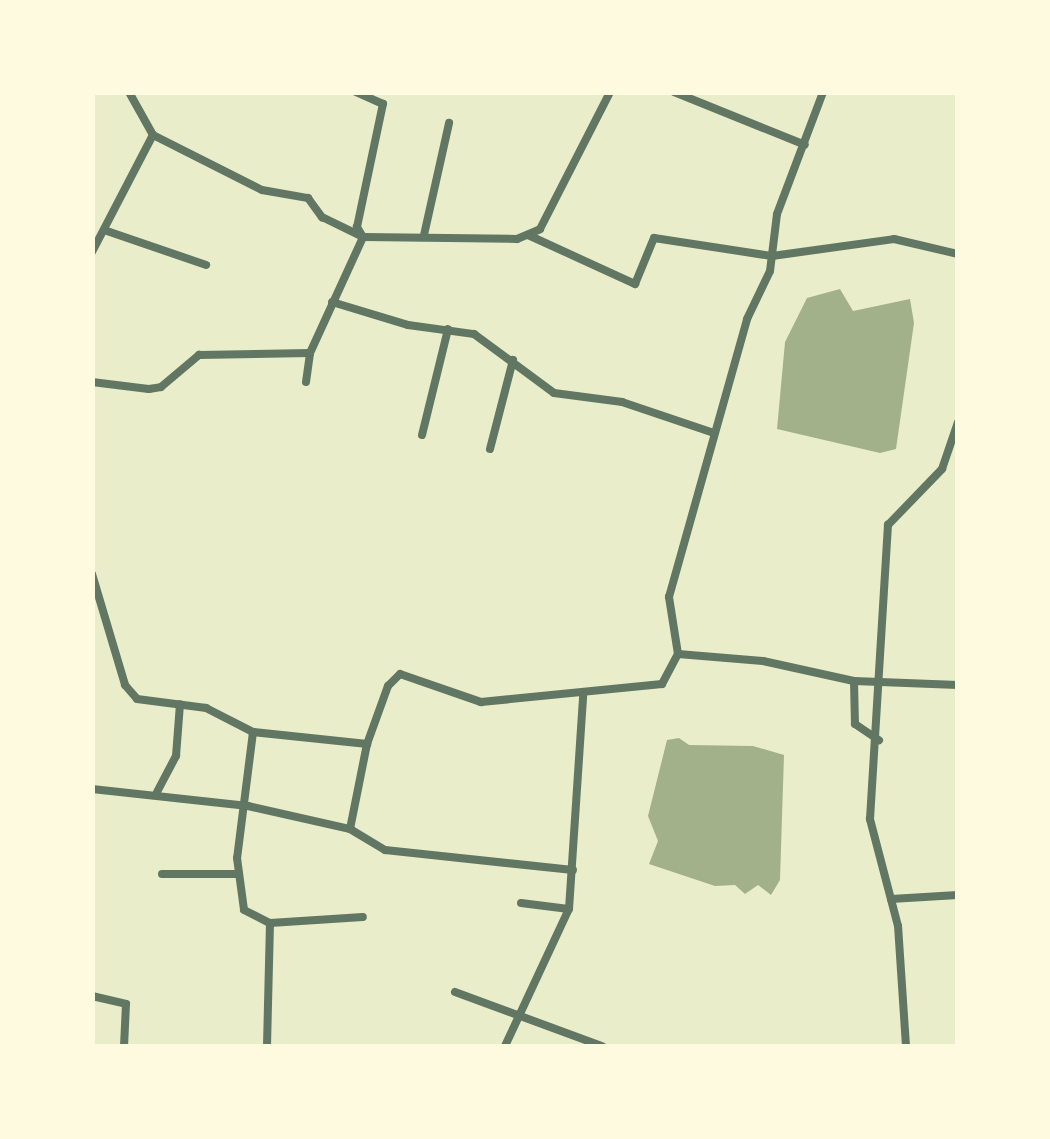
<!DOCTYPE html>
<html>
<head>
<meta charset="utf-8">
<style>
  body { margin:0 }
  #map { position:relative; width:1050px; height:1139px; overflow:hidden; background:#e9edc9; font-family:Karla,sans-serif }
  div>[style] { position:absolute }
  .water>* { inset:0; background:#a3b18a }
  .minor>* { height:8px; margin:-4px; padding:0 4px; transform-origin:4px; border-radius:4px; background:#617663 }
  span { translate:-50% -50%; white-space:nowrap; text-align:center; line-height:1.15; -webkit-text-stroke:9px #fefae0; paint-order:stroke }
  .frame { position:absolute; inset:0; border:95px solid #fefae0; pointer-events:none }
</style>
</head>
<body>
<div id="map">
  <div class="water">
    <i style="clip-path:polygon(840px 289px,853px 311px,910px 299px,914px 323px,896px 449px,880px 453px,777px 429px,785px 342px,807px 298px)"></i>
    <i style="clip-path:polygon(679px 738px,689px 745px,753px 746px,784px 755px,780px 880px,771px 895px,758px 885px,745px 894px,735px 885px,715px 886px,649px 864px,658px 841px,648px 816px,667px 740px)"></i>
  </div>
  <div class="minor">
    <i style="left:674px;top:92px;width:141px;rotate:22deg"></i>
    <i style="left:153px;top:135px;width:122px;rotate:26.8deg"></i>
    <i style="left:262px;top:190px;width:47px;rotate:9.9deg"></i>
    <i style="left:308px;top:198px;width:24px;rotate:54deg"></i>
    <i style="left:322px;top:217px;width:46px;rotate:26deg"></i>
    <i style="left:363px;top:237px;width:154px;rotate:0.7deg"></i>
    <i style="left:517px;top:239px;width:25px;rotate:-23deg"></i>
    <i style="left:540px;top:229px;width:154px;rotate:-62.9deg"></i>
    <i style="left:104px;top:230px;width:108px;rotate:18.9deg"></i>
    <i style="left:424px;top:235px;width:115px;rotate:-77.4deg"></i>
    <i style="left:528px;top:235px;width:118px;rotate:24.6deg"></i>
    <i style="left:635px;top:284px;width:50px;rotate:-67.6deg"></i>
    <i style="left:654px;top:238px;width:119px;rotate:8.7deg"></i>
    <i style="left:772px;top:256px;width:123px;rotate:-7.9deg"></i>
    <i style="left:894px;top:239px;width:66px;rotate:13.2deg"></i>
    <i style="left:92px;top:252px;width:132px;rotate:-62.5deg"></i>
    <i style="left:153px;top:135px;width:49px;rotate:-119.2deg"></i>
    <i style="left:332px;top:302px;width:79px;rotate:16.8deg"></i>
    <i style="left:408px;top:325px;width:67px;rotate:7.8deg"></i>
    <i style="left:474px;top:334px;width:99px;rotate:36.4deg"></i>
    <i style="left:554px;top:393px;width:69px;rotate:7.5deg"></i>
    <i style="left:622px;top:402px;width:97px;rotate:18.6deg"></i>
    <i style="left:92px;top:382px;width:57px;rotate:7deg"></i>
    <i style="left:149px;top:389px;width:12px;rotate:-9deg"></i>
    <i style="left:161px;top:387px;width:50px;rotate:-40.1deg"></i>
    <i style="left:199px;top:355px;width:111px;rotate:-1deg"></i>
    <i style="left:306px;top:382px;width:29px;rotate:-82deg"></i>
    <i style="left:310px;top:353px;width:128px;rotate:-65.4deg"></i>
    <i style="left:363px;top:237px;width:12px;rotate:-121deg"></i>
    <i style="left:357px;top:227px;width:126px;rotate:-78.1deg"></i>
    <i style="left:383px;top:104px;width:30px;rotate:-156deg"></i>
    <i style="left:422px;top:435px;width:109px;rotate:-76.2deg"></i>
    <i style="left:490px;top:449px;width:92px;rotate:-75.5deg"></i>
    <i style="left:92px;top:574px;width:116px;rotate:73.4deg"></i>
    <i style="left:125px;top:685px;width:18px;rotate:49deg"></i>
    <i style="left:137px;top:699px;width:70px;rotate:7.4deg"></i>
    <i style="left:206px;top:708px;width:53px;rotate:27.1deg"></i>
    <i style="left:253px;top:732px;width:127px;rotate:97.2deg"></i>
    <i style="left:237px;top:858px;width:52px;rotate:82.3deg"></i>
    <i style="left:244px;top:910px;width:29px;rotate:27deg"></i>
    <i style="left:270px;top:923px;width:123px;rotate:91.4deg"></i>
    <i style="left:678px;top:654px;width:85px;rotate:4.7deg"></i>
    <i style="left:763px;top:661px;width:93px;rotate:12.4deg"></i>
    <i style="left:854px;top:681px;width:104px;rotate:2.2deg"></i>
    <i style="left:854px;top:681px;width:43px;rotate:88.7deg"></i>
    <i style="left:855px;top:724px;width:29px;rotate:34deg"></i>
    <i style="left:253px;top:732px;width:115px;rotate:6deg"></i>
    <i style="left:92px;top:789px;width:157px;rotate:6.2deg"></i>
    <i style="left:248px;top:806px;width:105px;rotate:12.7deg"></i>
    <i style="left:350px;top:829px;width:41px;rotate:31deg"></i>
    <i style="left:385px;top:850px;width:189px;rotate:6.1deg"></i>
    <i style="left:157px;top:792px;width:41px;rotate:-62.2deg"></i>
    <i style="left:176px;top:756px;width:52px;rotate:-85.6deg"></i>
    <i style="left:350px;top:829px;width:87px;rotate:-78.7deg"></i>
    <i style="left:367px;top:744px;width:62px;rotate:-70.1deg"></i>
    <i style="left:388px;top:686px;width:17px;rotate:-45deg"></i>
    <i style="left:400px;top:674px;width:86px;rotate:19.1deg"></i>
    <i style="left:481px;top:702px;width:182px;rotate:-5.7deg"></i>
    <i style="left:662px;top:684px;width:34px;rotate:-62deg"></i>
    <i style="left:678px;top:654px;width:58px;rotate:-99deg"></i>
    <i style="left:669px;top:597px;width:289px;rotate:-74.3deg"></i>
    <i style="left:747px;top:319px;width:53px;rotate:-64.4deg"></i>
    <i style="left:770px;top:271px;width:57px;rotate:-83deg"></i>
    <i style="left:777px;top:214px;width:130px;rotate:-69.3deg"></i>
    <i style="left:162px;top:874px;width:77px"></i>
    <i style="left:891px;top:899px;width:67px;rotate:-3.4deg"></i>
    <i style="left:521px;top:903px;width:48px;rotate:7.1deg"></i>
    <i style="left:270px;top:923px;width:93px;rotate:-3.7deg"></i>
    <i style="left:455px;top:992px;width:157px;rotate:20.2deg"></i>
    <i style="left:92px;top:996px;width:35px;rotate:13deg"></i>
    <i style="left:126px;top:1004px;width:42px;rotate:92.7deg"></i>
    <i style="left:505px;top:1046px;width:151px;rotate:-65deg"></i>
    <i style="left:569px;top:909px;width:213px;rotate:-86.2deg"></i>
    <i style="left:906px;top:1046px;width:120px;rotate:-93.8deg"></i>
    <i style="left:898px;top:926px;width:111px;rotate:-104.7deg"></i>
    <i style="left:870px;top:819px;width:295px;rotate:-86.5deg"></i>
    <i style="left:888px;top:525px;width:78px;rotate:-46deg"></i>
    <i style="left:942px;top:469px;width:50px;rotate:-71.2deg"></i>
  </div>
  <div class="frame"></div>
</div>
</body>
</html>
